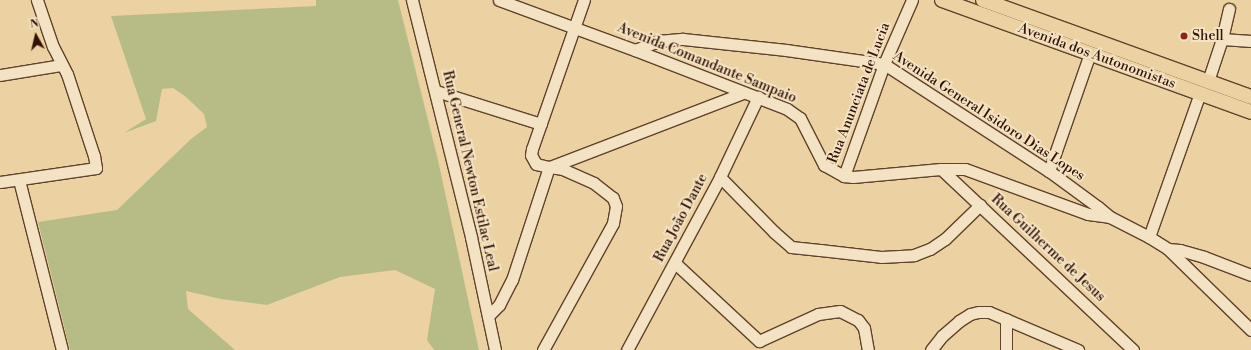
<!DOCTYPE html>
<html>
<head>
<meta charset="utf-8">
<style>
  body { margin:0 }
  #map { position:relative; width:1251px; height:350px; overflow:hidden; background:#ecd2a2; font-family:"Libre Bodoni",serif }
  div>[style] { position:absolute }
  .green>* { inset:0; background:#b7bc86 }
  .roads { filter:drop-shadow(1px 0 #60422c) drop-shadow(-1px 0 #60422c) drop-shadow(0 1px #60422c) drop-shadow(0 -1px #60422c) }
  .minor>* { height:11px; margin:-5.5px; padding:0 5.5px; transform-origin:5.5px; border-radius:5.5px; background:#f3e2c3 }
  .major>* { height:14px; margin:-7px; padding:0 7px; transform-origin:7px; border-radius:7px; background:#ecd2a2 }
  .dots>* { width:11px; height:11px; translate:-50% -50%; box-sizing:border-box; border:2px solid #f3e2c3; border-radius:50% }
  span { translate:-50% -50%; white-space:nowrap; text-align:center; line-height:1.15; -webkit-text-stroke:4px #f3e2c3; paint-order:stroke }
  .poi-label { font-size:14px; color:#321204 }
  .left { translate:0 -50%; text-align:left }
  .street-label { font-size:14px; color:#321204 }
  .north { position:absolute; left:16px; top:16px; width:40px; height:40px; -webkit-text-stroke:3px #f3e2c3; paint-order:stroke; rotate:352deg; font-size:11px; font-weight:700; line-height:16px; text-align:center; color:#321204 }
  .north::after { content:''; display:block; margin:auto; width:14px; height:18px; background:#321204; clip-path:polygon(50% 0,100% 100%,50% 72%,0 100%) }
</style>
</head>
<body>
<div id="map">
  <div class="green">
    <i style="clip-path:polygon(316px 0,398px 0,438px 160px,479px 350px,434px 350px,427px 340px,435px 289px,395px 270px,340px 277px,267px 305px,221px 299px,186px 291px,188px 309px,235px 350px,70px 350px,38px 222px,117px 210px,191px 139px,207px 127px,204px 114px,185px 96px,173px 88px,162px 89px,156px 121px,124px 133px,146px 119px,111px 16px,316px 6px)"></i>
  </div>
  <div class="roads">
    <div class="minor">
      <i style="left:412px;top:0;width:244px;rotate:76deg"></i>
      <i style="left:471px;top:237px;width:116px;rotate:78deg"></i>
      <i style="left:499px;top:0;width:145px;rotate:20.2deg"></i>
      <i style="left:635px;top:50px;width:163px;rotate:21.2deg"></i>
      <i style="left:787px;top:109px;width:16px;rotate:35deg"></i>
      <i style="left:800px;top:118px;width:53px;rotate:62.9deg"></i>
      <i style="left:824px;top:165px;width:23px;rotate:29deg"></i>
      <i style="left:844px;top:176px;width:9px;rotate:6deg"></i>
      <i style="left:853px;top:177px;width:88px;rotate:-5.2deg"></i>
      <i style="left:941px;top:169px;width:24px"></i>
      <i style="left:965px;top:169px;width:131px;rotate:20.1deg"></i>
      <i style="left:1088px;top:214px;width:21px;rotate:8deg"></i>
      <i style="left:1222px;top:39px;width:29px;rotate:4deg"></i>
      <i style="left:635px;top:50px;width:25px;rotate:-21deg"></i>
      <i style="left:658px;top:41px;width:25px;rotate:-5deg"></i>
      <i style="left:683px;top:39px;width:104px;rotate:6.1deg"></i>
      <i style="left:786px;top:50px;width:99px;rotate:8.1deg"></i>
      <i style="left:884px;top:64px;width:197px;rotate:33deg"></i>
      <i style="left:1049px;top:171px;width:61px;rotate:36.3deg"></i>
      <i style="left:1098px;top:207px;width:16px;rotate:40deg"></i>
      <i style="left:1110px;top:217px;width:44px;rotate:27.1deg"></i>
      <i style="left:1149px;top:237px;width:22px;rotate:32deg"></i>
      <i style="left:1168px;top:249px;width:116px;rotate:44.3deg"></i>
      <i style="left:0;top:75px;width:62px;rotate:-9.3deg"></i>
      <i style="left:1208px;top:81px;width:44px;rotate:-71.6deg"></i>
      <i style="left:1222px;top:39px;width:31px;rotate:-77deg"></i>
      <i style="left:436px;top:91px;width:110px;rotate:17.4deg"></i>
      <i style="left:550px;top:167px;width:207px;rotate:-21deg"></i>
      <i style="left:941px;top:169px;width:264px;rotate:43.3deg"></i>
      <i style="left:1049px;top:171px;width:125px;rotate:-70.8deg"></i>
      <i style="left:844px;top:176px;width:119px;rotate:-70.3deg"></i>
      <i style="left:884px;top:64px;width:70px;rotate:-66.4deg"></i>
      <i style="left:720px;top:177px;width:77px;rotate:45.5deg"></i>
      <i style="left:774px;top:232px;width:23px;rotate:41deg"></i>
      <i style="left:791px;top:247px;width:29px;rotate:6deg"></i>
      <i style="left:820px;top:250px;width:61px;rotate:6.5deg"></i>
      <i style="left:881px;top:257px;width:33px;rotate:-3deg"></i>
      <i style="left:914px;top:255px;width:17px;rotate:-21deg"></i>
      <i style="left:930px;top:249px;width:18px;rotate:-34deg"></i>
      <i style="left:945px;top:239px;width:49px;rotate:-44.2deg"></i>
      <i style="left:19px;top:180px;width:175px;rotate:75.8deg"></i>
      <i style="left:0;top:182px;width:97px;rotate:-8.3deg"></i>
      <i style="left:96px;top:168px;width:12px;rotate:-99deg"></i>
      <i style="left:94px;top:156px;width:86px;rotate:-108.2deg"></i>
      <i style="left:67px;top:74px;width:30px;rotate:-117deg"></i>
      <i style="left:53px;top:47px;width:50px;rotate:-108.8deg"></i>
      <i style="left:1149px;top:237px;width:153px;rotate:-70.5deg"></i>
      <i style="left:1168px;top:249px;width:12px;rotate:5deg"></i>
      <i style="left:1180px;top:250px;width:25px;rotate:16deg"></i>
      <i style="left:1204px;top:257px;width:50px;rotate:21deg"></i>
      <i style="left:675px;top:263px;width:115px;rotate:42.9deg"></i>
      <i style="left:488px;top:316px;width:16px;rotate:-45deg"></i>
      <i style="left:499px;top:305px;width:28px;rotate:-63deg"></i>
      <i style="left:512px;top:280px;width:119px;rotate:-71.9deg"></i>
      <i style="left:549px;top:167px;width:13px;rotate:-167deg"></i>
      <i style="left:536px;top:164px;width:10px;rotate:-119deg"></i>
      <i style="left:531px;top:155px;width:6px;rotate:-81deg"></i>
      <i style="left:532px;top:149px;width:158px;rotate:-70.8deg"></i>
      <i style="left:1006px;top:319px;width:31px;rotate:90deg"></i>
      <i style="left:759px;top:341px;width:65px;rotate:-24.6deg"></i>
      <i style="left:818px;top:314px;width:22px;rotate:-8deg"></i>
      <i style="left:840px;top:311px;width:20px;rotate:27deg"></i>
      <i style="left:858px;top:320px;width:10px;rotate:53deg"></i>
      <i style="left:864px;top:328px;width:22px;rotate:80deg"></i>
      <i style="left:543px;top:350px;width:145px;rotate:-61.1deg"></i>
      <i style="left:613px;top:223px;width:17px;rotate:-80deg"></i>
      <i style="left:616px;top:206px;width:9px;rotate:-111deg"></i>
      <i style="left:613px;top:198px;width:24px;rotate:-142deg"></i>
      <i style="left:594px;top:183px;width:34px;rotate:-156deg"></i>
      <i style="left:563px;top:169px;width:14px;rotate:-172deg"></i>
      <i style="left:627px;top:350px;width:196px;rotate:-61.7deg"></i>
      <i style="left:720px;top:177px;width:89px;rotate:-64.6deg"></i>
      <i style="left:931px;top:350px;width:18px;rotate:-52deg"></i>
      <i style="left:942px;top:336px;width:23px;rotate:-41deg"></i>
      <i style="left:959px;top:321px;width:13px;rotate:-32deg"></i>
      <i style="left:970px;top:314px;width:9px;rotate:-13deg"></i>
      <i style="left:979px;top:312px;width:10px"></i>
      <i style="left:989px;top:312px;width:97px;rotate:23.1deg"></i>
    </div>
    <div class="major">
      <i style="left:942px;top:0;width:329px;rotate:19.9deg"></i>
      <i style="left:983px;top:0;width:285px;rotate:19.9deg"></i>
    </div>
  </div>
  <div class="dots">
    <i style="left:1184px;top:36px;background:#8f2418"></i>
  </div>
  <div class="poi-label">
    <span class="left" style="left:1192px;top:36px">Shell</span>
  </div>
  <div class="street-label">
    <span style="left:1097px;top:56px;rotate:20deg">Avenida dos Autonomistas</span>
    <span style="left:707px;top:63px;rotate:22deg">Avenida Comandante Sampaio</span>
    <span style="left:859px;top:93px;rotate:-69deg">Rua Anunciata de Lucia</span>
    <span style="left:989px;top:116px;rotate:33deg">Avenida General Isidoro Dias Lopes</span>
    <span style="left:470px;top:171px;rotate:77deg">Rua General Newton Estilac Leal</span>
    <span style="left:681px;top:218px;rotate:-62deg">Rua João Dante</span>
    <span style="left:1048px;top:248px;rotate:43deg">Rua Guilherme de Jesus</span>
  </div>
  <div class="north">N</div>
</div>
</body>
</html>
